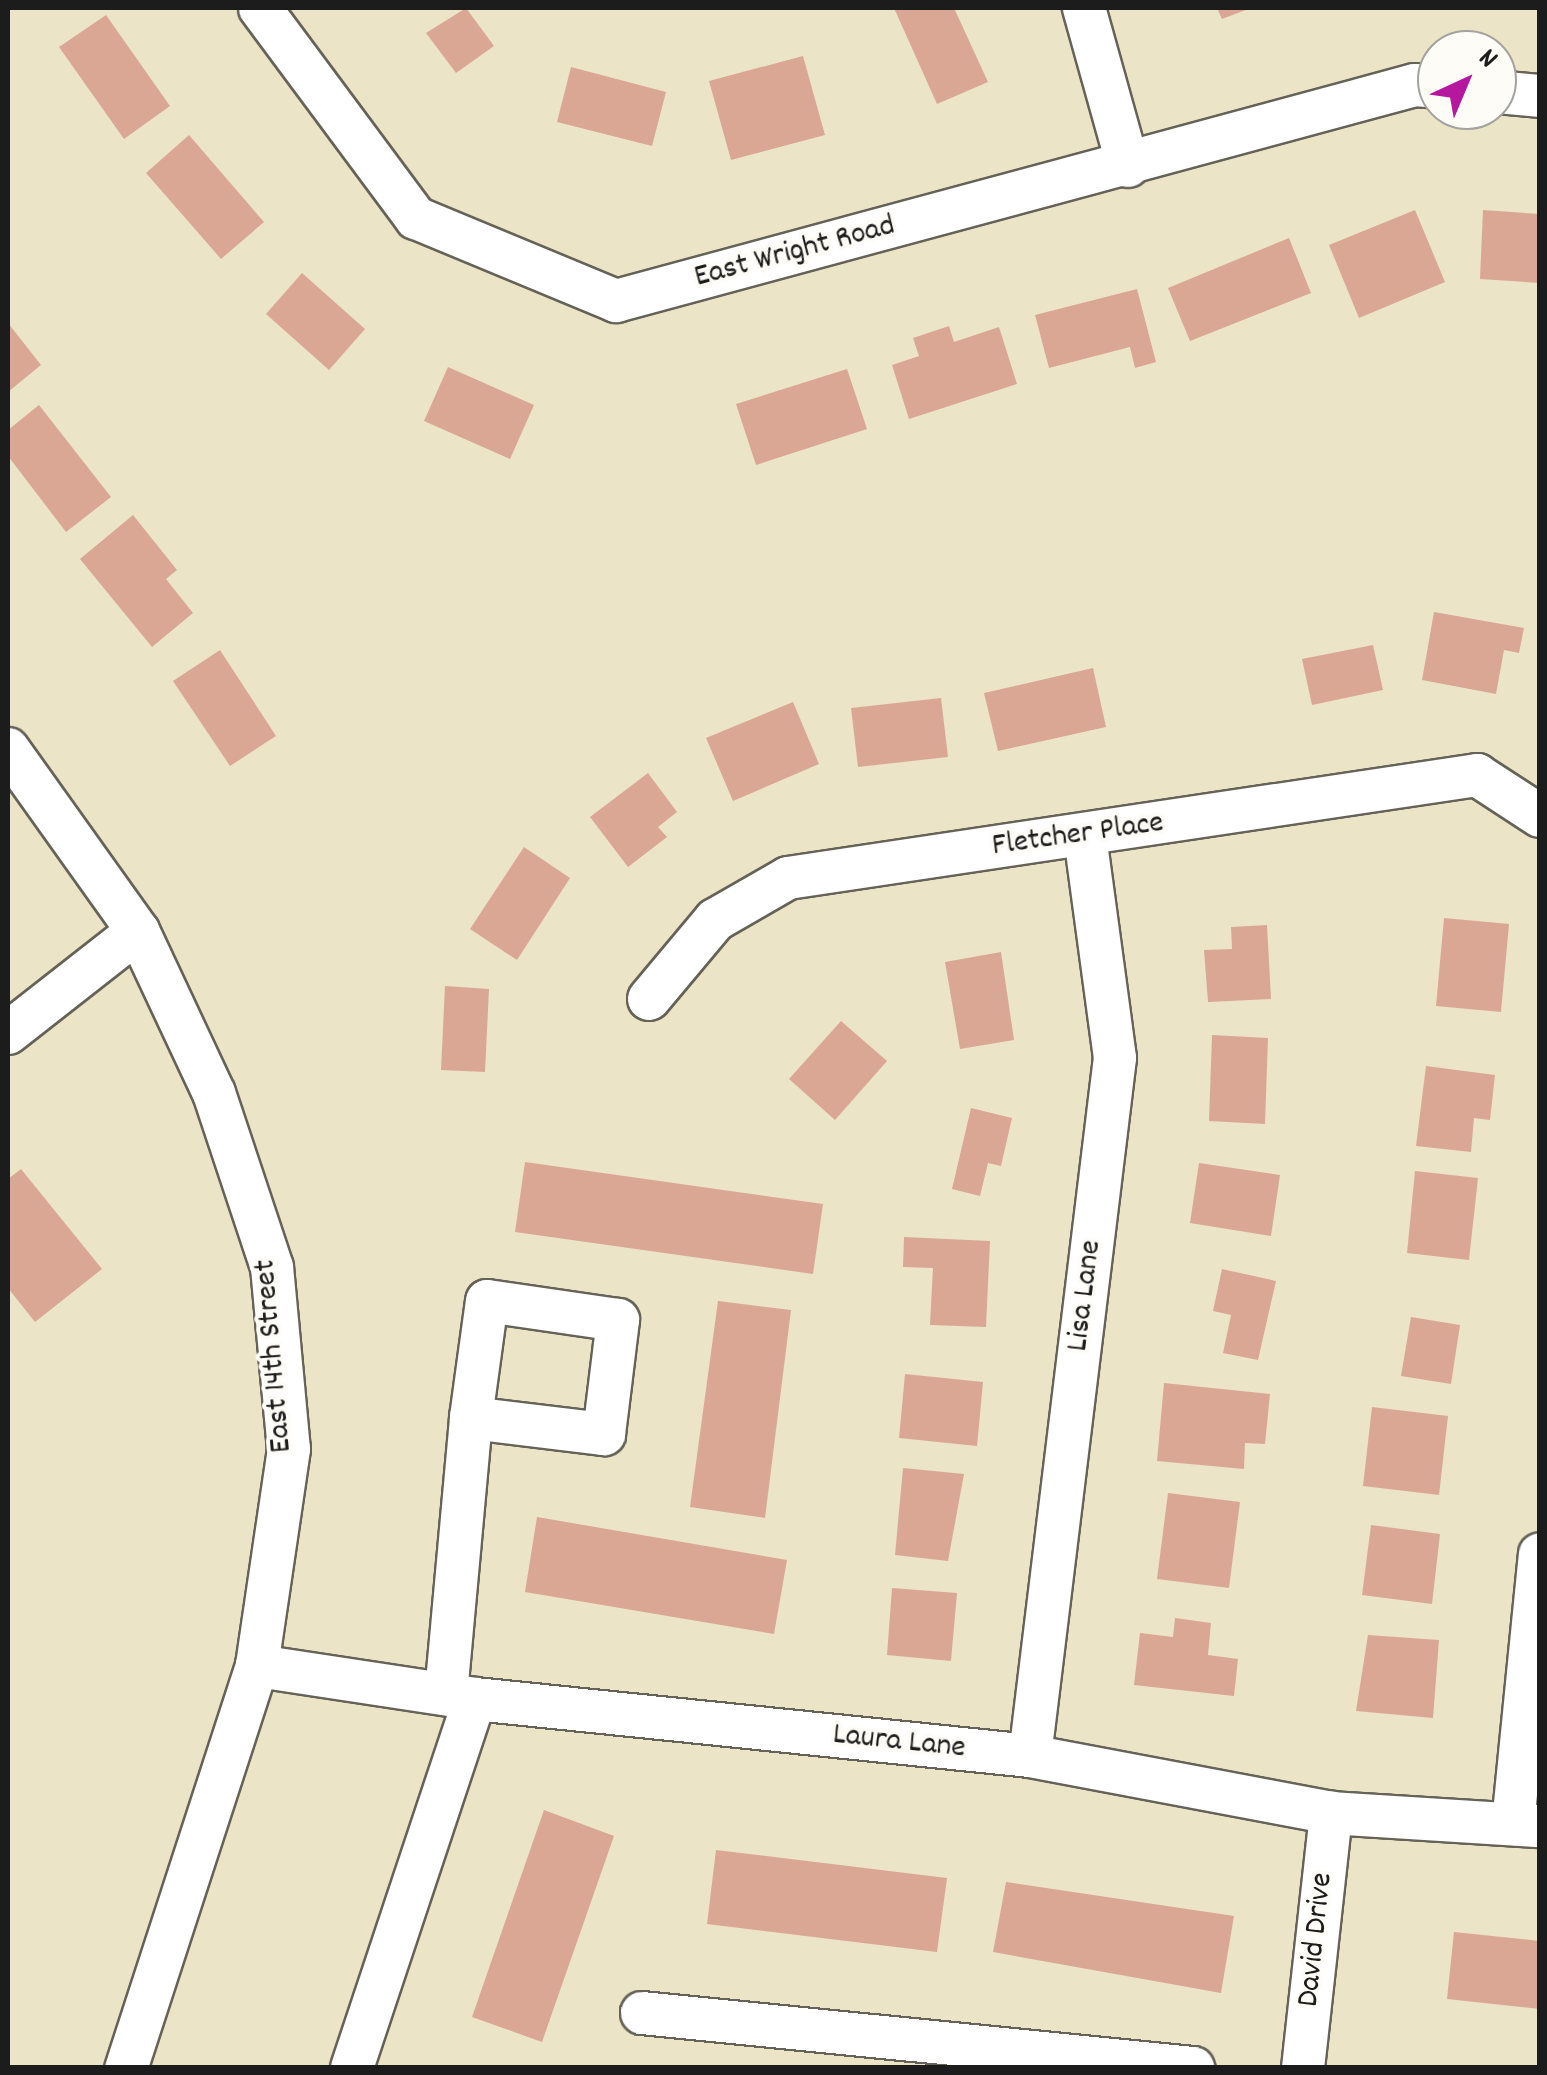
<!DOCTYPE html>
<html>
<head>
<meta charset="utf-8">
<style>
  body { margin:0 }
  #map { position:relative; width:1547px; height:2075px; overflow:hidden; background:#ece4c6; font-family:Dekko,sans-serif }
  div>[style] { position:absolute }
  .building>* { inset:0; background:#daa795 }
  .roads { filter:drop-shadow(2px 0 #656258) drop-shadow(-2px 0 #656258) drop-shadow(0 2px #656258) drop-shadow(0 -2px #656258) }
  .minor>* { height:42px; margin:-21px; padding:0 21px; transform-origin:21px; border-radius:21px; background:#fff }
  span { translate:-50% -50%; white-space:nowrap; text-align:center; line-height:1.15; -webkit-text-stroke:8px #fdfcf7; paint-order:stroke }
  .street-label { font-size:32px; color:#1c1c1c }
  .frame { position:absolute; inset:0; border:10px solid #1c1c1c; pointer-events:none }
  .north { position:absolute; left:1417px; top:30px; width:100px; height:100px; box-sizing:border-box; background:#fdfcf7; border:2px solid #a3a29f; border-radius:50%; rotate:44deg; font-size:28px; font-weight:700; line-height:40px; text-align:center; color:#1c1c1c }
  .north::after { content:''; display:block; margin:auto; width:35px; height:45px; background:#b5179e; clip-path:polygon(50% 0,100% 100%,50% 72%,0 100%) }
</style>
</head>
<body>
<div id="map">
  <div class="building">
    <i style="clip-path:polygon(466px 8px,494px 46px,456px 73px,426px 33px)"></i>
    <i style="clip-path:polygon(894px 8px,954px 8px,988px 82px,937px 104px)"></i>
    <i style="clip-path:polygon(1217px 8px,1251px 8px,1222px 19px)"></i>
    <i style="clip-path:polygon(106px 15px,170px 106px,124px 139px,59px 47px)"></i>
    <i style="clip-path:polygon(803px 56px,825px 135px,731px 160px,709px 81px)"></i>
    <i style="clip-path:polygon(571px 67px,666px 92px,652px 146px,557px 122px)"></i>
    <i style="clip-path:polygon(189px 135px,264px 222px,221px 259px,146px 173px)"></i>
    <i style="clip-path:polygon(1415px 210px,1445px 282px,1359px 318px,1329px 245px)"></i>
    <i style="clip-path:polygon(1483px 210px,1540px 214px,1540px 283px,1480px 279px)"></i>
    <i style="clip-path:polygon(1289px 238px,1311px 293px,1190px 341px,1168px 288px)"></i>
    <i style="clip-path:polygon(302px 273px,365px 329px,329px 370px,266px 314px)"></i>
    <i style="clip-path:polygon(1137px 289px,1156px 362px,1135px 368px,1130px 347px,1049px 368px,1035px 315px)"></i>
    <i style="clip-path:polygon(8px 323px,41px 365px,8px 392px)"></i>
    <i style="clip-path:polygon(949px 326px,954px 342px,999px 327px,1017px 384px,909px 419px,892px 365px,919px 356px,913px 338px)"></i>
    <i style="clip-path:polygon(448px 367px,534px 405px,510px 459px,424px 421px)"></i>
    <i style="clip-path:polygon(847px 369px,867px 429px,756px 465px,736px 404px)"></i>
    <i style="clip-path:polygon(39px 405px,111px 497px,66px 532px,8px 456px,8px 430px)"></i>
    <i style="clip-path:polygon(133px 515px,177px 570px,166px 579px,193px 613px,152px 647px,80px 559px)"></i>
    <i style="clip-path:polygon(1434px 612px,1524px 628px,1519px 653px,1504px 650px,1496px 694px,1422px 680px)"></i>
    <i style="clip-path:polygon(1373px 645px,1383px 690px,1312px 705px,1302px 659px)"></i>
    <i style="clip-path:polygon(220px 650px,276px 736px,230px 766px,173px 681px)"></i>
    <i style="clip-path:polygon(1093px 668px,1106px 727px,998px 751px,984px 693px)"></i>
    <i style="clip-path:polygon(941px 698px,948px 757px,858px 767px,851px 708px)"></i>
    <i style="clip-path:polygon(793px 702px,819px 764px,733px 801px,706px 738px)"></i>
    <i style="clip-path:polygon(648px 773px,677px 812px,658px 827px,667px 837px,628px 867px,590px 817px)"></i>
    <i style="clip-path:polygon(524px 847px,570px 878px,517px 960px,470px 929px)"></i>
    <i style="clip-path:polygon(1444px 918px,1509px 924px,1501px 1012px,1436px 1006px)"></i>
    <i style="clip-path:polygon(1267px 925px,1271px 999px,1208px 1002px,1204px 950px,1232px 949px,1231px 927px)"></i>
    <i style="clip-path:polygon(1001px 952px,1014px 1040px,960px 1049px,945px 962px)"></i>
    <i style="clip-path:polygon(445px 986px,489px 989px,485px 1072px,441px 1070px)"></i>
    <i style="clip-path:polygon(841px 1021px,887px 1061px,835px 1120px,789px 1079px)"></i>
    <i style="clip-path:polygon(1212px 1035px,1268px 1038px,1265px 1124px,1209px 1121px)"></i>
    <i style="clip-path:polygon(1426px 1066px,1495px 1075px,1490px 1120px,1474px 1118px,1471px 1152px,1416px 1146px)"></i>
    <i style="clip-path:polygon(971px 1108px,1012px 1118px,1001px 1166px,988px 1163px,980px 1196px,952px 1189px)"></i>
    <i style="clip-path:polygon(525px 1162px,823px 1204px,813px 1274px,515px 1232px)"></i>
    <i style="clip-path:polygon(1199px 1163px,1280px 1175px,1271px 1236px,1190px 1223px)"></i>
    <i style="clip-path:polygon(21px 1169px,102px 1269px,35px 1322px,8px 1288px,8px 1179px)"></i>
    <i style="clip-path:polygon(1415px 1171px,1478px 1178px,1469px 1260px,1407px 1253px)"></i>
    <i style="clip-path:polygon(904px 1237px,990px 1241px,986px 1327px,930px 1325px,933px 1268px,903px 1267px)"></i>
    <i style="clip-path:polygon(1222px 1269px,1276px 1281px,1258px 1360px,1223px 1353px,1231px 1315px,1213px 1311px)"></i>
    <i style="clip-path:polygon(718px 1301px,791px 1310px,765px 1518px,690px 1507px)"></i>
    <i style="clip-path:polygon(1411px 1317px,1460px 1325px,1451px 1384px,1401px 1376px)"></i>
    <i style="clip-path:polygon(905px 1374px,983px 1382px,977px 1446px,899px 1438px)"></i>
    <i style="clip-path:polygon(1164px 1383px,1270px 1394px,1265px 1444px,1245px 1443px,1244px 1469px,1157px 1461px)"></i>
    <i style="clip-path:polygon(1372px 1407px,1448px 1416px,1439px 1495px,1363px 1486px)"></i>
    <i style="clip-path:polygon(903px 1468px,964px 1474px,948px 1561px,895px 1555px)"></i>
    <i style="clip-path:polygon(1168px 1493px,1240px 1502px,1229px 1588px,1157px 1579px)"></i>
    <i style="clip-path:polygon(537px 1517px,787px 1560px,774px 1634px,525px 1592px)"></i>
    <i style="clip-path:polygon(1371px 1525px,1440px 1534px,1432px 1604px,1362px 1595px)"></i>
    <i style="clip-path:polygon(892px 1588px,957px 1593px,951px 1661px,887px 1655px)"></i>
    <i style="clip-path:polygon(1175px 1618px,1211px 1623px,1208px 1655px,1238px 1659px,1234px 1696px,1134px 1685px,1140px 1633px,1173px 1637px)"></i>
    <i style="clip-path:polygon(1368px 1635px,1439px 1640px,1433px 1718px,1356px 1711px)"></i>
    <i style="clip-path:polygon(544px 1810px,614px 1836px,542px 2042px,472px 2017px)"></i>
    <i style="clip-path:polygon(716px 1850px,947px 1878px,937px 1952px,707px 1924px)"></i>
    <i style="clip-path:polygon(1006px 1882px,1234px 1916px,1221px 1993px,993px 1952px)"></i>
    <i style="clip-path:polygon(1454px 1932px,1540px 1941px,1540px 2009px,1447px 1999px)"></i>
  </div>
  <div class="roads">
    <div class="minor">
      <i style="left:260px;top:8px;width:262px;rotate:53.4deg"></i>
      <i style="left:416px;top:218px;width:217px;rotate:22.5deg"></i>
      <i style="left:616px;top:301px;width:828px;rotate:-15.13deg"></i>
      <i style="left:1415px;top:85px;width:22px;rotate:5deg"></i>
      <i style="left:1084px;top:8px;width:164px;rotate:74.4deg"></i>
      <i style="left:1497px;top:92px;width:43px;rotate:5.3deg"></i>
      <i style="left:8px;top:749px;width:224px;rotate:54.5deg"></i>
      <i style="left:138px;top:931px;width:179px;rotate:64.9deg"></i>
      <i style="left:214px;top:1093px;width:183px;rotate:71.6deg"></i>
      <i style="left:272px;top:1267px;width:183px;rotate:84.7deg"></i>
      <i style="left:289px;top:1449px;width:219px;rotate:98.4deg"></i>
      <i style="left:257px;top:1666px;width:423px;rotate:108deg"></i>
      <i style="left:649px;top:999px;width:103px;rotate:-50.1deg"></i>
      <i style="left:715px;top:920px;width:84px;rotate:-29.9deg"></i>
      <i style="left:788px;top:878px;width:697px;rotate:-8.5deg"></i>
      <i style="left:1477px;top:775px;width:75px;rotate:33.1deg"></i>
      <i style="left:8px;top:1033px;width:165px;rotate:-38.1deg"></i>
      <i style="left:257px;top:1666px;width:220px;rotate:8.6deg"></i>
      <i style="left:475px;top:1699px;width:558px;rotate:5.86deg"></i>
      <i style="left:1030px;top:1756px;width:306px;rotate:10.7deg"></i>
      <i style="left:1331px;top:1813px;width:209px;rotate:3.6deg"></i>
      <i style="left:446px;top:1694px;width:277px;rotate:-84.8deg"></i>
      <i style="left:471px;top:1418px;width:134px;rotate:6.9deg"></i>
      <i style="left:604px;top:1434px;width:115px;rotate:-83deg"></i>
      <i style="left:618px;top:1320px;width:132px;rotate:-171.7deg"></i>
      <i style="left:487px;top:1301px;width:118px;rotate:97.8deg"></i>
      <i style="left:1030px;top:1756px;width:703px;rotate:-83.06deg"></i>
      <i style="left:1115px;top:1058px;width:224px;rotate:-97.7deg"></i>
      <i style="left:1513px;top:1824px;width:271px;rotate:-84.3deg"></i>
      <i style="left:642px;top:2013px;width:554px;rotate:5.7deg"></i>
      <i style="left:352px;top:2068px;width:389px;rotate:-71.6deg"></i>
      <i style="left:1303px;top:2068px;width:257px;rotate:-83.7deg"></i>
    </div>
  </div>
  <div class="street-label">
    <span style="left:795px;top:253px;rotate:-15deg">East Wright Road</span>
    <span style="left:1078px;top:836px;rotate:-8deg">Fletcher Place</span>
    <span style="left:1086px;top:1296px;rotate:-83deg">Lisa Lane</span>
    <span style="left:275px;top:1356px;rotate:-95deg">East 14th Street</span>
    <span style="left:899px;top:1743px;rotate:6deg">Laura Lane</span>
    <span style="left:1317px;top:1940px;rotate:-84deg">David Drive</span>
  </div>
  <div class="frame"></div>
  <div class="north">N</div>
</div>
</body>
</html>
